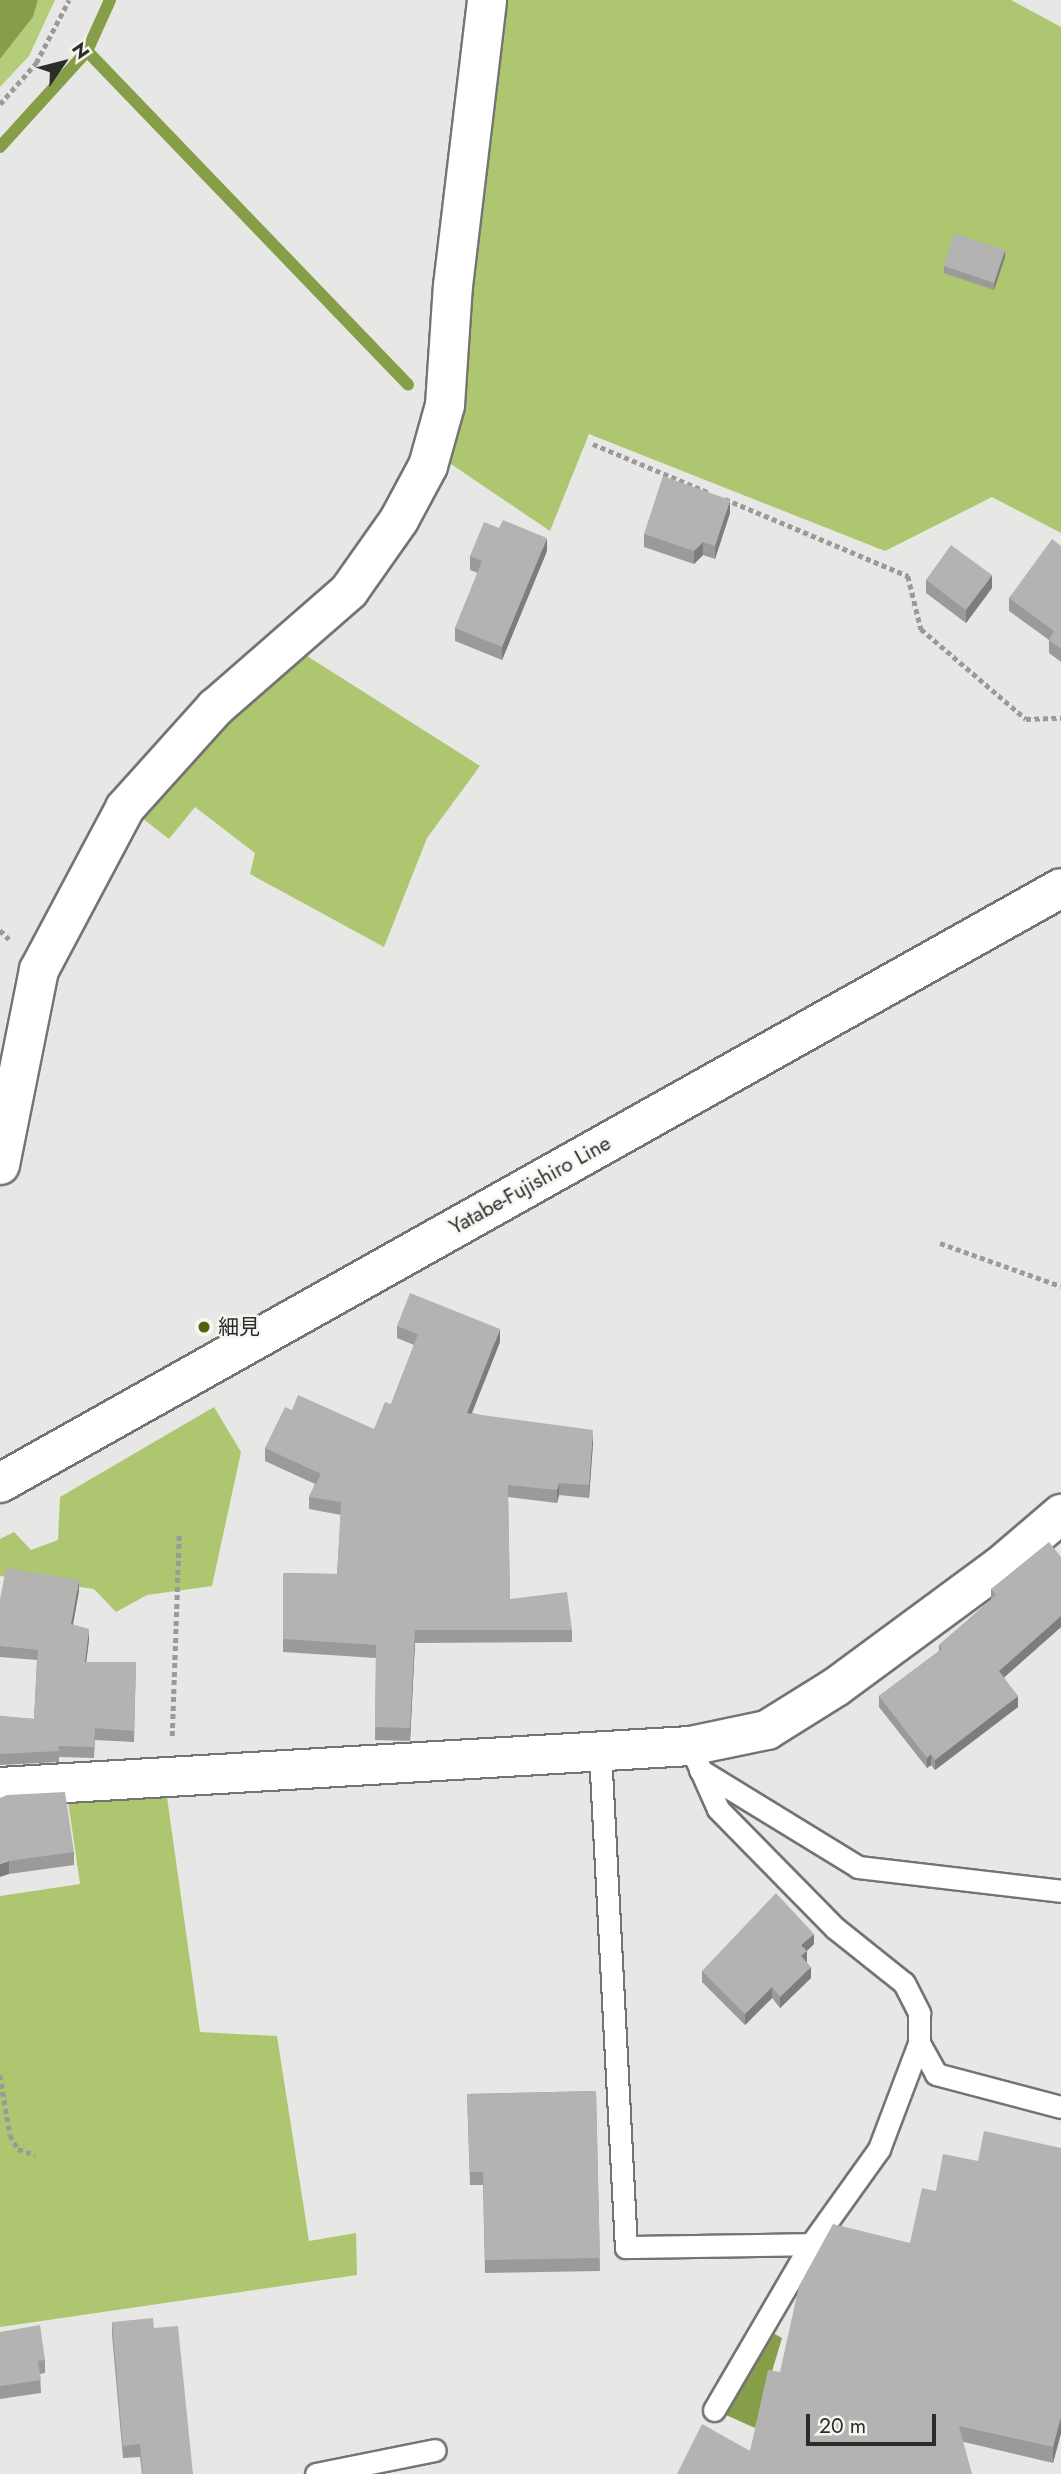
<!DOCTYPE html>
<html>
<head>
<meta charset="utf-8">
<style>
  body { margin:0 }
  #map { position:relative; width:1061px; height:2474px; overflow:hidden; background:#e7e8e5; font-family:Jost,"Noto Sans JP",sans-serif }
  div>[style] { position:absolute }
  .green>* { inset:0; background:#b5cd7a }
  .forest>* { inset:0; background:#aec670 }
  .water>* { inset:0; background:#879e48 }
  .stream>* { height:12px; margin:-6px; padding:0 6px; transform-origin:6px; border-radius:6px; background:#879e48 }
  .path>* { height:4.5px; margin-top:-2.25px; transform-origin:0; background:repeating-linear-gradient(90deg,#9a9b98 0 5px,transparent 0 8.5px) }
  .roads { filter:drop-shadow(2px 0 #747572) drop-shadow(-2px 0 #747572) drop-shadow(0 2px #747572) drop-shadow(0 -2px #747572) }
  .lane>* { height:21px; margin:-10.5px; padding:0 10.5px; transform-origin:10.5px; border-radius:10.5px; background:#fff }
  .street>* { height:38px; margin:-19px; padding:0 19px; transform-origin:19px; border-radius:19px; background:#fff }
  .secondary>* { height:38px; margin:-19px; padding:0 19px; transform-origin:19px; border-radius:19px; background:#fff }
  .wall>* { inset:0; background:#9a9b98 }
  .shaded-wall>* { inset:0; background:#7d7e7c }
  .building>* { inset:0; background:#b3b4b1 }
  .dots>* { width:19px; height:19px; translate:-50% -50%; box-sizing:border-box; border:4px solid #f5f6f2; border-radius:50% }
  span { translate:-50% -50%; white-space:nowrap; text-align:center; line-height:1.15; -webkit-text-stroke:5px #f5f6f2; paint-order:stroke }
  .street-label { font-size:21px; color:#2c2d2b }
  .poi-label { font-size:21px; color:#2c2d2b }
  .left { translate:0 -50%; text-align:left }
  .north { position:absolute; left:28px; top:28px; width:70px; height:70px; -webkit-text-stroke:5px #f5f6f2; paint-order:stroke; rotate:55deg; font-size:19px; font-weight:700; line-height:28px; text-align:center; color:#2c2d2b }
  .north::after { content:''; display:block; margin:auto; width:24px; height:32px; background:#2c2d2b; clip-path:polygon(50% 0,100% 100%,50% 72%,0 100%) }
  .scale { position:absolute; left:806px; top:2414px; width:130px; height:32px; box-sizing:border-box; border:4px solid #2c2d2b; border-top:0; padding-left:9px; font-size:21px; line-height:24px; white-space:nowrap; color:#2c2d2b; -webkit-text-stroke:5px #f5f6f2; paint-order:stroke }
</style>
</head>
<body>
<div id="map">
  <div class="green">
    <i style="clip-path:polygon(38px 0,55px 0,29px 56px,0 87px,0 59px,33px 17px)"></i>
  </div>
  <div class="forest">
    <i style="clip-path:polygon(503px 0,1011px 0,1061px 27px,1061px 533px,992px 497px,885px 551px,589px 434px,550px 531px,445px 460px)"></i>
    <i style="clip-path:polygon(304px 654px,480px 766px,427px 838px,384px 947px,250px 874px,255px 853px,195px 807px,169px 839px,142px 818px,237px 711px)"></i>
    <i style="clip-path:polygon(214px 1407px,241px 1452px,212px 1586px,147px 1595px,116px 1612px,94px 1589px,0 1576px,0 1539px,14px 1532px,31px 1550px,58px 1540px,60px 1497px)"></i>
    <i style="clip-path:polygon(167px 1797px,200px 2032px,277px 2036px,309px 2241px,356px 2233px,357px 2275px,0 2327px,0 1896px,80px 1884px,68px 1801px)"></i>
  </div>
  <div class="water">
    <i style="clip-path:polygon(0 0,38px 0,33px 17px,0 59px)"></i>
    <i style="clip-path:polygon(773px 2333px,782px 2338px,755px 2428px,726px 2415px)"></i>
  </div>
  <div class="stream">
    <i style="left:87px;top:51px;width:463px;rotate:46.1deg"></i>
    <i style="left:0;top:147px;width:130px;rotate:-47.8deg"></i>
    <i style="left:87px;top:51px;width:56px;rotate:-65.7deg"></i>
  </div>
  <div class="path">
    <i style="left:0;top:104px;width:55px;rotate:-48.7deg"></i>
    <i style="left:36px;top:63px;width:71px;rotate:-62.4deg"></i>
    <i style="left:593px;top:444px;width:127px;rotate:22.7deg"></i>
    <i style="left:725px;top:499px;width:199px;rotate:22.8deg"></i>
    <i style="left:908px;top:576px;width:55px;rotate:76.2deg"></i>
    <i style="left:921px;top:629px;width:138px;rotate:40.6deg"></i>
    <i style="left:1026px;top:719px;width:35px;rotate:-2deg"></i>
    <i style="left:0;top:930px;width:13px;rotate:45deg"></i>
    <i style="left:940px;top:1243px;width:128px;rotate:19.6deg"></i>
    <i style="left:172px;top:1736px;width:202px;rotate:-88deg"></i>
    <i style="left:0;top:2075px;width:61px;rotate:80.5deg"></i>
    <i style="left:10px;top:2135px;width:16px;rotate:60deg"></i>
    <i style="left:18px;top:2149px;width:18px;rotate:19deg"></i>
  </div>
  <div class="roads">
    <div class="lane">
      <i style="left:690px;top:1746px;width:69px;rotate:66deg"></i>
      <i style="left:718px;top:1809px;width:167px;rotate:45.5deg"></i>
      <i style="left:835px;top:1928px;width:88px;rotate:38.6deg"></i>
      <i style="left:904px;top:1983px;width:34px;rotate:63deg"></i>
      <i style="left:919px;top:2013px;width:30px;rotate:90deg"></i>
      <i style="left:919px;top:2043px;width:35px;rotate:61deg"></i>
      <i style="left:936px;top:2074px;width:129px;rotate:14.8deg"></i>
      <i style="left:600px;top:1752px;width:496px;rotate:87deg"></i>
      <i style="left:626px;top:2247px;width:185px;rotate:-0.9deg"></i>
      <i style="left:700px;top:1770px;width:185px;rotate:31.5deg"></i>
      <i style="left:858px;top:1867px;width:204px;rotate:6.7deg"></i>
      <i style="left:714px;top:2410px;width:192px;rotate:-59.7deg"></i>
      <i style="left:811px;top:2244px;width:117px;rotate:-54.4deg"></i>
      <i style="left:879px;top:2149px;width:113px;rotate:-69.3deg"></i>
      <i style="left:316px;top:2474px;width:121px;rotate:-11.4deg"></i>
    </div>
    <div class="street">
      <i style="left:0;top:1165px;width:199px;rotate:-78.7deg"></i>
      <i style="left:39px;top:970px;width:183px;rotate:-62deg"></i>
      <i style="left:125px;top:808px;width:135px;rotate:-48deg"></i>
      <i style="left:215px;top:708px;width:178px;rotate:-41.1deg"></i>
      <i style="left:349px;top:591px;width:87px;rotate:-54.8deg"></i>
      <i style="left:399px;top:520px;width:61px;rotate:-61.8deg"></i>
      <i style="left:428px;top:466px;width:63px;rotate:-74.4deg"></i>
      <i style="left:445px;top:405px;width:119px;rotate:-86.2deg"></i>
      <i style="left:453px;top:286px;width:288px;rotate:-83.2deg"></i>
      <i style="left:0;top:1787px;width:691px;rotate:-3.4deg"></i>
      <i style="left:690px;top:1746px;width:79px;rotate:-11.7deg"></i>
      <i style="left:767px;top:1730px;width:81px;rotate:-31.9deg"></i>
      <i style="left:836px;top:1687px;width:202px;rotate:-36.4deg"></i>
      <i style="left:999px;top:1567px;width:82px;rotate:-40.5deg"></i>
    </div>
    <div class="secondary">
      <i style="left:0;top:1483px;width:1216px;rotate:-29.28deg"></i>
    </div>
  </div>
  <div class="wall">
    <i style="clip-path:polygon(1005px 257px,994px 290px,944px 273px,944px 266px)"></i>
    <i style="clip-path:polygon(730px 513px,715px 559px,703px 555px,694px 564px,644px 547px,644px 534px)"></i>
    <i style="clip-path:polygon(499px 528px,547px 551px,502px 660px,455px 641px,455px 628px,478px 573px,470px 570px,470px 556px)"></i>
    <i style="clip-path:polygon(1061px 546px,1061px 662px,1049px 653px,1049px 640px,1009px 611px,1009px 598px)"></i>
    <i style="clip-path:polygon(926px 580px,992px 588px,966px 623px,926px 593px)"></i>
    <i style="clip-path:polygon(397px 1326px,500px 1342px,472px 1413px,593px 1443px,589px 1498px,559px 1495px,557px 1503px,508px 1497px,510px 1599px,572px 1630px,572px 1642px,415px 1643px,410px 1741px,375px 1740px,376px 1658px,283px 1652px,283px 1573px,337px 1574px,341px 1515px,309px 1509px,309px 1497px,315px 1484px,265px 1461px,265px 1448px,292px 1410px,374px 1429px,391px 1404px,414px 1345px,397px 1338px)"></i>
    <i style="clip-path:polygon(1061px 1557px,1061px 1627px,1004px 1677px,1018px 1707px,935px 1770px,931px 1765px,927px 1768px,879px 1707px,879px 1696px,939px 1651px,939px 1645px,991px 1600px,991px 1589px)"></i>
    <i style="clip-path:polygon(79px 1591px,73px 1624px,89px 1640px,86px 1662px,136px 1662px,134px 1742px,95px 1740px,94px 1758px,59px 1757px,59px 1762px,0 1765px,0 1716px,34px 1719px,37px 1660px,0 1657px,0 1600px)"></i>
    <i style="clip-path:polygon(7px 1795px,74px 1852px,74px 1865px,9px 1874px)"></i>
    <i style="clip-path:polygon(814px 1944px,807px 1951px,807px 1962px,811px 1978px,780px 2008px,772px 1998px,745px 2025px,702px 1982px,702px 1971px)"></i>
    <i style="clip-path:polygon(596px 2091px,600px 2271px,485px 2273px,483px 2185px,470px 2185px,467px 2094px)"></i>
    <i style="clip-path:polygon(1061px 2148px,1061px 2433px,1053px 2463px,964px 2442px,750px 2451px,780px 2372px,910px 2243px,936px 2191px,978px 2161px)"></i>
    <i style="clip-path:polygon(112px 2322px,154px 2328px,193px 2474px,142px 2474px,140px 2457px,123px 2458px,112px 2335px)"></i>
    <i style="clip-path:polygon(0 2332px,45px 2360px,45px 2373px,40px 2374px,41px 2393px,0 2399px)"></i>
  </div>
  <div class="shaded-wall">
    <i style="clip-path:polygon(1005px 250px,1005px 257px,994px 290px,994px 283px)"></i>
    <i style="clip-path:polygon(730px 500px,730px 513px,715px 559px,715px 546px)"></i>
    <i style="clip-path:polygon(547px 538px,547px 551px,502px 660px,502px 647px)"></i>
    <i style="clip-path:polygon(703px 542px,703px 555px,694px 564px,694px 551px)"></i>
    <i style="clip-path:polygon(992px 575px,992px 588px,966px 623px,966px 610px)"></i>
    <i style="clip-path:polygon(500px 1329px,500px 1342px,467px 1425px,467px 1413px)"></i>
    <i style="clip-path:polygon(593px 1430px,593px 1443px,589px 1498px,589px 1485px)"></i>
    <i style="clip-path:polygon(559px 1483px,559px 1495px,557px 1503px,557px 1490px)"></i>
    <i style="clip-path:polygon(79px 1580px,79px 1591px,71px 1635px,71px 1624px)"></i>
    <i style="clip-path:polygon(1061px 1616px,1061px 1627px,999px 1682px,999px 1671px)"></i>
    <i style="clip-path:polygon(89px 1629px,89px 1640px,85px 1673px,85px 1662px)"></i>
    <i style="clip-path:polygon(415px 1630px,415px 1643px,410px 1741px,410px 1728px)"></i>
    <i style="clip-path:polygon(1018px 1696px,1018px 1707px,935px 1770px,935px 1760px)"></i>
    <i style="clip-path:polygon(931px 1754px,931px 1765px,927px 1768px,927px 1758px)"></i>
    <i style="clip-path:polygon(9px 1861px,9px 1874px,0 1877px,0 1864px)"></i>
    <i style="clip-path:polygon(814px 1934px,814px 1944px,802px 1955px,807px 1951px,807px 1962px,801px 1967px,801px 1945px)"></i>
    <i style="clip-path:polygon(811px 1967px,811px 1978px,780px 2008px,780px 1997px)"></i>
    <i style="clip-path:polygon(772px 1987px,772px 1998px,745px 2025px,745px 2014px)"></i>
    <i style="clip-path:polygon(1061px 2417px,1061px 2433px,1053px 2463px,1053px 2447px)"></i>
  </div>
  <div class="building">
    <i style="clip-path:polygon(954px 233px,1005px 250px,994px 283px,944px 266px)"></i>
    <i style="clip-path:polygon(663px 476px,730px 500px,715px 546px,703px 542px,694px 551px,644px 534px)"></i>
    <i style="clip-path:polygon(503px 520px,547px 538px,502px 647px,455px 628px,482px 561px,470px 556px,484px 522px,499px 528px)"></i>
    <i style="clip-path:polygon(1052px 539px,1061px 546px,1061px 649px,1049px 640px,1054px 631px,1009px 598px)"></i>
    <i style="clip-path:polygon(951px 545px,992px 575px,966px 610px,926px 580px)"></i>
    <i style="clip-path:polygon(410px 1293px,500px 1329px,467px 1413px,593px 1430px,589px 1485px,559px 1483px,557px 1490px,508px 1485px,510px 1599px,567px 1592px,572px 1630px,415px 1630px,410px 1728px,375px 1727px,376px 1645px,283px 1639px,283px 1573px,337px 1574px,341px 1502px,309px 1497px,321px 1474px,265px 1448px,285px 1407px,292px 1410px,298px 1395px,374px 1429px,385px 1402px,391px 1404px,418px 1334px,397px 1326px)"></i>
    <i style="clip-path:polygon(1049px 1542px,1061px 1557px,1061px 1616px,999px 1671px,1018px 1696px,935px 1760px,931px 1754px,927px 1758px,879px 1696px,942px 1649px,939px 1645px,996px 1595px,991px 1589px)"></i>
    <i style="clip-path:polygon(6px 1568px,79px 1580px,71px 1624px,89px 1629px,85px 1662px,136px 1662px,134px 1731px,95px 1728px,94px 1747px,58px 1746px,59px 1751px,0 1754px,0 1716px,34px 1719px,38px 1650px,0 1646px,0 1600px)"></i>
    <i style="clip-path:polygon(65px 1792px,74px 1852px,9px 1861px,0 1864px,0 1798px,7px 1795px)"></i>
    <i style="clip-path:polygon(776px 1893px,814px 1934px,801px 1945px,807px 1951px,801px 1956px,811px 1967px,780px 1997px,772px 1987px,745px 2014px,702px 1971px)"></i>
    <i style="clip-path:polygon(596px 2091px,600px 2258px,485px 2260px,483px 2172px,470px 2172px,467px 2094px)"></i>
    <i style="clip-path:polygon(984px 2131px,1061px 2148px,1061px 2417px,1053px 2447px,959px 2426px,972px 2474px,677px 2474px,702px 2424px,750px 2451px,768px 2370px,780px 2372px,799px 2286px,833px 2224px,910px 2243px,922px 2188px,936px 2191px,943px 2154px,978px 2161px)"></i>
    <i style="clip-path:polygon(153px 2318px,154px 2328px,178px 2326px,193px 2474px,143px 2474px,140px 2444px,123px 2446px,112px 2322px)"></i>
    <i style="clip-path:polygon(40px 2325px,45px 2360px,38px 2361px,41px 2380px,0 2386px,0 2332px)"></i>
  </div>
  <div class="dots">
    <i style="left:204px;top:1327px;background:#4f6209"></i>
  </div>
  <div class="street-label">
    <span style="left:530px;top:1185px;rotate:-29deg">Yatabe-Fujishiro Line</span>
  </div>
  <div class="poi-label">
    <span class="left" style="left:218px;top:1327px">細見</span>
  </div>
  <div class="north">N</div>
  <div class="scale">20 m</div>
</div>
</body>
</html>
